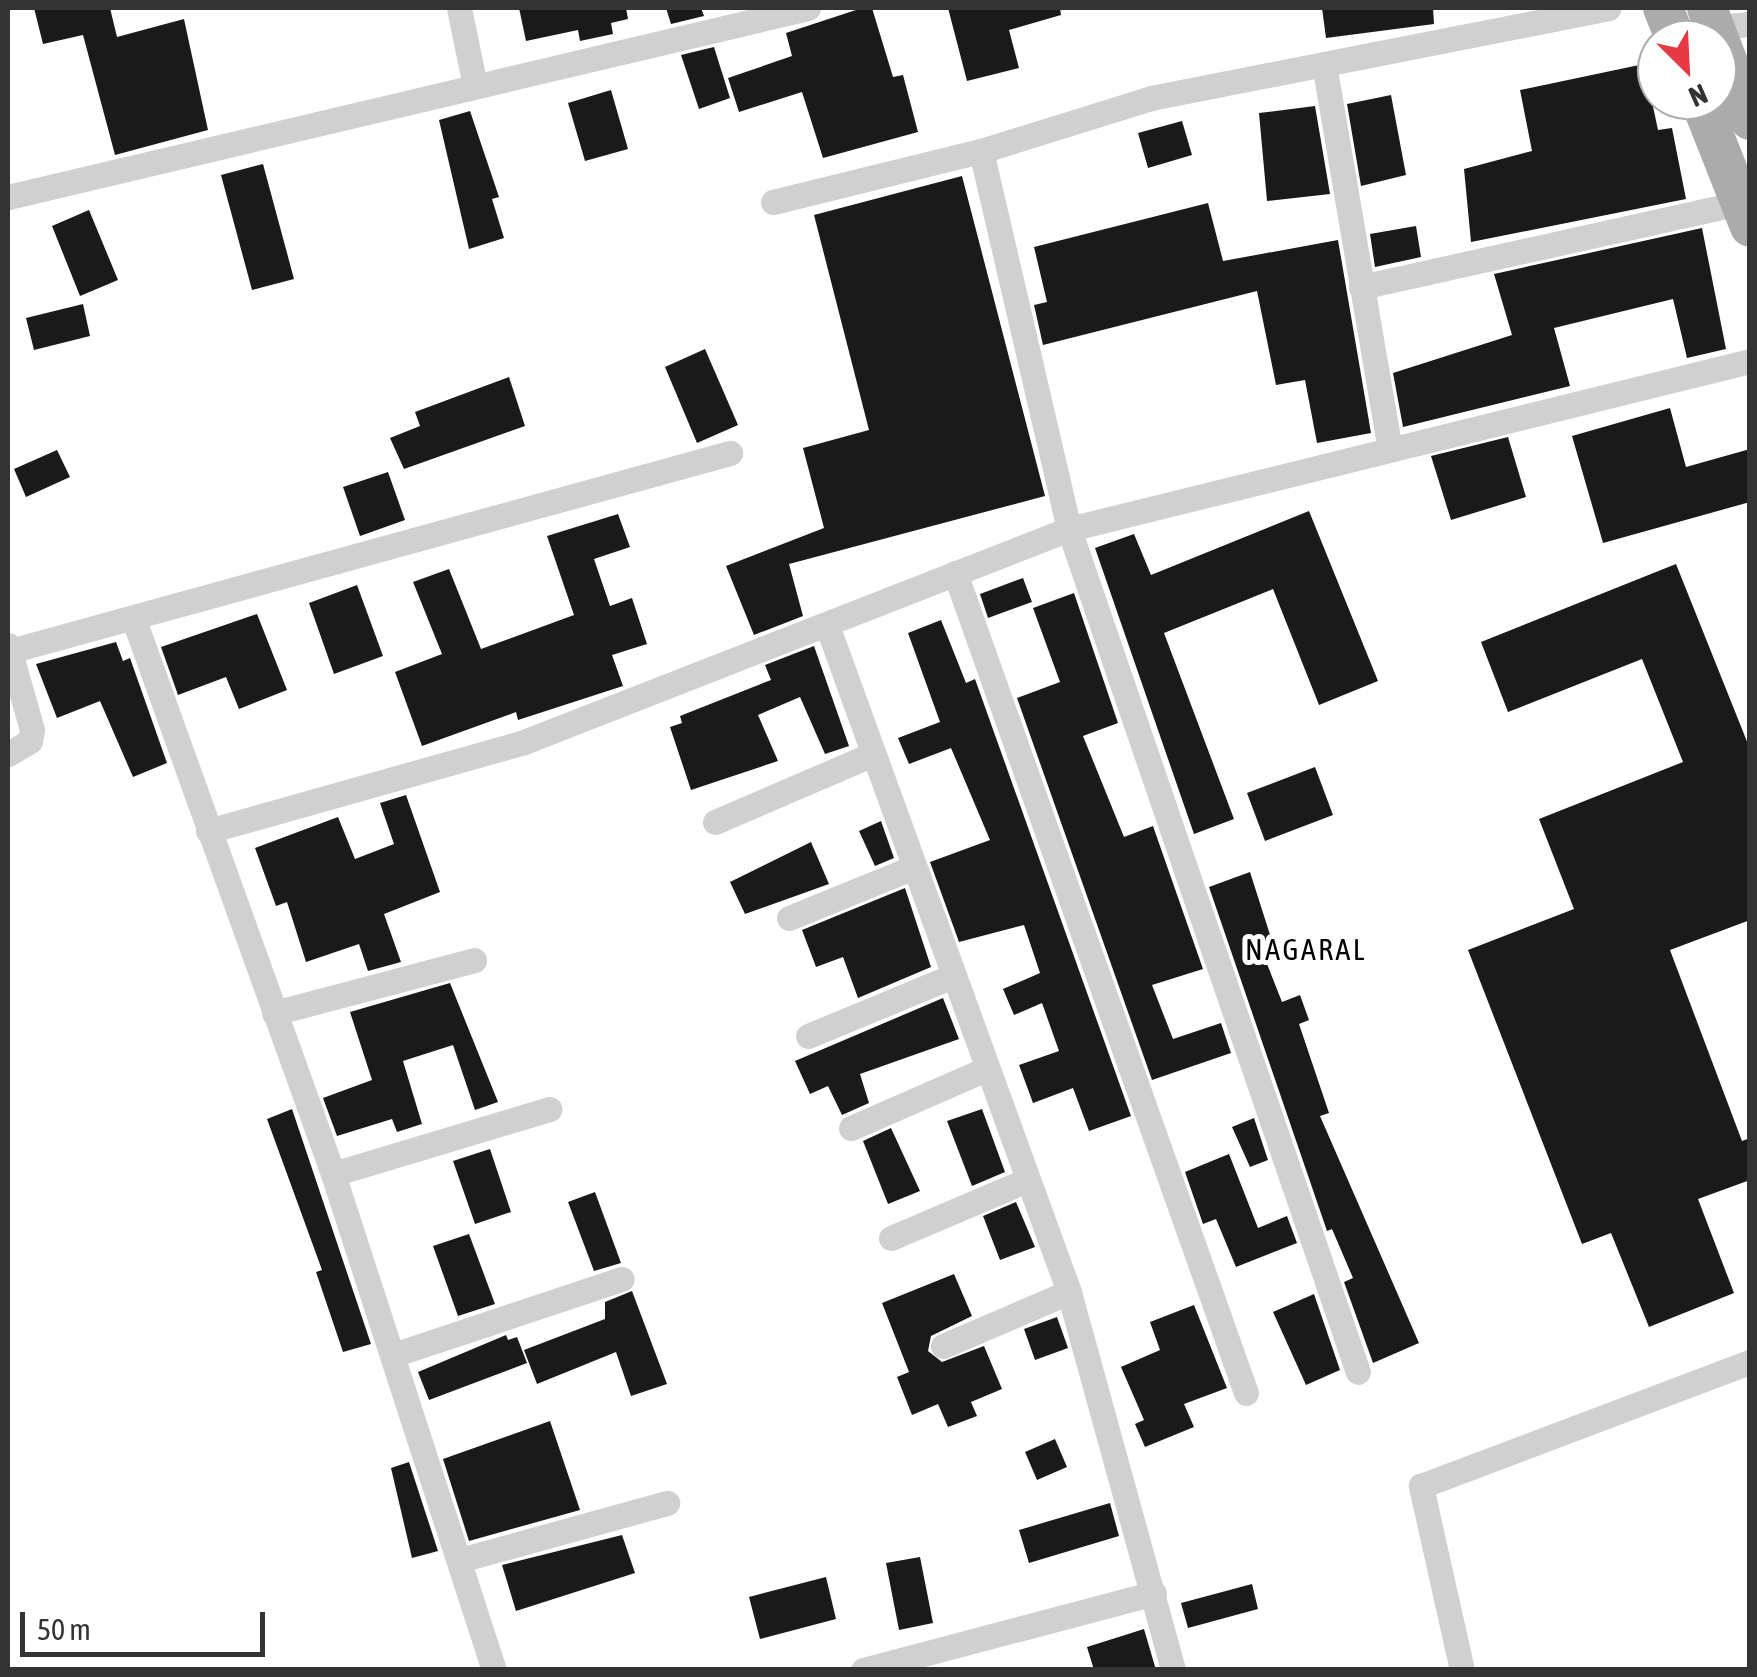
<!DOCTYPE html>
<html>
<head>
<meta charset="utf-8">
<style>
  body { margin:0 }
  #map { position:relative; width:1757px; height:1677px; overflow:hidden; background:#fff; font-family:"Asap Condensed",sans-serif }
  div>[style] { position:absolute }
  .building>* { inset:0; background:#1a1a1a }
  .street>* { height:25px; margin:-12.5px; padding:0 12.5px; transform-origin:12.5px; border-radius:12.5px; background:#d0d0d0 }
  .primary>* { height:40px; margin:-20px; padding:0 20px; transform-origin:20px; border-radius:20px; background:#ababab }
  span { translate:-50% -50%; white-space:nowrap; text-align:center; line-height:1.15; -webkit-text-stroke:10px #fff; paint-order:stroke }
  .neighbourhood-label { font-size:30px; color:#000; letter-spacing:2.5px }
  .frame { position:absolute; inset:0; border:10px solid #333; pointer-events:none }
  .north { position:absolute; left:1637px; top:20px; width:100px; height:100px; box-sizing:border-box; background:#fff; border:2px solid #adadad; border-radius:50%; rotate:156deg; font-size:28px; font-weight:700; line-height:40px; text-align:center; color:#333 }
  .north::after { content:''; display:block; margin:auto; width:35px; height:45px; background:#e63946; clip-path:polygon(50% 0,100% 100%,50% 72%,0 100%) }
  .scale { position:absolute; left:20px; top:1612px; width:245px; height:45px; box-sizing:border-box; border:5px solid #333; border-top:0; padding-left:12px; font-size:30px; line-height:35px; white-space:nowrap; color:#333; -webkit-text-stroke:8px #fff; paint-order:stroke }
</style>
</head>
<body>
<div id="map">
  <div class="building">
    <i style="clip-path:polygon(34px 8px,110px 8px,117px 37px,184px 19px,208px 130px,115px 155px,83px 35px,43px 44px)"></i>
    <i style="clip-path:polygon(519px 8px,626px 8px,628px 19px,611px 23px,613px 34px,580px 41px,578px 30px,526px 41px)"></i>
    <i style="clip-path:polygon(666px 8px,701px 8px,704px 16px,671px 24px)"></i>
    <i style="clip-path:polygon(862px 8px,872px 8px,893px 77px,903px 75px,918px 132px,823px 158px,802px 92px,739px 112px,728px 78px,792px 56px,786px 33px)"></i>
    <i style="clip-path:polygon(948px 8px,1060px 8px,1061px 15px,1009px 30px,1019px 68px,967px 81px)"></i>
    <i style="clip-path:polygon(1322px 8px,1433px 8px,1434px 24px,1326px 38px)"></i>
    <i style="clip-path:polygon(714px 47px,730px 98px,699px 109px,681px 55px)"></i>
    <i style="clip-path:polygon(1644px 64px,1658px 130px,1672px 128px,1686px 199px,1471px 242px,1464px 169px,1532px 151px,1520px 90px)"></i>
    <i style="clip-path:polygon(611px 90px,628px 149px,585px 161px,568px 103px)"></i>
    <i style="clip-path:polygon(1391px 95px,1406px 175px,1361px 186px,1347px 104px)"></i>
    <i style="clip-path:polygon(1315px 106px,1330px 194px,1267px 201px,1259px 113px)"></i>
    <i style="clip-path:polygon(470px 111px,499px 197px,492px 199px,504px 238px,469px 249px,439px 120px)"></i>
    <i style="clip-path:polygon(1182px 121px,1192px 155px,1148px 168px,1138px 133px)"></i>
    <i style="clip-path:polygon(263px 164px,294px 279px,252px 290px,221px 175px)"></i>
    <i style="clip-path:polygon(962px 176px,1045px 496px,789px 564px,803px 616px,754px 635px,726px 566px,824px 528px,803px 448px,869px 430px,814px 215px)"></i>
    <i style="clip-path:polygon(1208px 203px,1223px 261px,1338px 240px,1371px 433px,1317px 443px,1305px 380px,1276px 385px,1257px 291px,1043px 345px,1034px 305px,1047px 302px,1034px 247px)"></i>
    <i style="clip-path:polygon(89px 210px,118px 280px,80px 296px,52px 226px)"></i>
    <i style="clip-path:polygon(1416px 226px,1421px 257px,1375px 267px,1370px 234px)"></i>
    <i style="clip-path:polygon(1702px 228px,1726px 349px,1687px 358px,1673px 299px,1554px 328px,1570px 386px,1403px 427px,1393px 373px,1512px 335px,1494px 274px)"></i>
    <i style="clip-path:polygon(83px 304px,90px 336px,34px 350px,26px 318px)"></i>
    <i style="clip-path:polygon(705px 349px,738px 425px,697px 443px,665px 367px)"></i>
    <i style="clip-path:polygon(509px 377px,525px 426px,404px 469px,390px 438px,420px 426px,415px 412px)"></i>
    <i style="clip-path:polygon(1670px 408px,1686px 467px,1750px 449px,1750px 502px,1603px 543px,1572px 436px)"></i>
    <i style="clip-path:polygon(1508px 437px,1526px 497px,1451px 520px,1431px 456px)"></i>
    <i style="clip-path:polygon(57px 450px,70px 477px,26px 497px,14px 469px)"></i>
    <i style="clip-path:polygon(388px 472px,405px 520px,360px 536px,343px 487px)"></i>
    <i style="clip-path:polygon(1309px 511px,1378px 681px,1319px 705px,1273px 589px,1164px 633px,1234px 819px,1194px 834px,1095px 548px,1134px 534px,1151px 575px)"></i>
    <i style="clip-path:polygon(618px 514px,630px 547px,594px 559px,610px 606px,632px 598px,647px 644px,612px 655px,623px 686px,518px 720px,516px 712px,422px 746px,395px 672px,442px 654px,413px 582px,449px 569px,481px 649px,574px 615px,547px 536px)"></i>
    <i style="clip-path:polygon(1676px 564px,1750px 749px,1750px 920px,1670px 950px,1742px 1141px,1750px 1138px,1750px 1180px,1698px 1199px,1734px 1293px,1649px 1327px,1611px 1233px,1582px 1244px,1468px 950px,1574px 909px,1539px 819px,1683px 762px,1642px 659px,1508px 712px,1481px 642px)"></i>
    <i style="clip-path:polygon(1023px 578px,1032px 602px,988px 618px,980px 594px)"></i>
    <i style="clip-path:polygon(357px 585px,383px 656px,334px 674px,309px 603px)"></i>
    <i style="clip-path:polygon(1074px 593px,1118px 723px,1083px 736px,1124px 837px,1153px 826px,1203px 969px,1152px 985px,1173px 1039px,1221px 1023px,1231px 1053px,1152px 1080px,1017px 698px,1060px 682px,1033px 608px)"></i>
    <i style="clip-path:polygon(257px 614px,287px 690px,239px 709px,226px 677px,178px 695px,161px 647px)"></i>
    <i style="clip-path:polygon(941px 620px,966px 683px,975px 679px,1131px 1116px,1089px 1131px,1073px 1088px,1033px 1103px,1019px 1065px,1059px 1051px,1042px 1003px,1014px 1015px,1003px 989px,1040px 973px,1024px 925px,959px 942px,930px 862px,990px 840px,951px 748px,909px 764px,898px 738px,940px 722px,908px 633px)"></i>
    <i style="clip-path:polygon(116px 642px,123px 661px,130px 658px,167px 763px,133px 777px,100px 701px,57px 718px,36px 664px)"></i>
    <i style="clip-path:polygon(814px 646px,849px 746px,825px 754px,800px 697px,758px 715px,778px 761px,691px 790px,670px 727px,682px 723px,680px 716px,771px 680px,765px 665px)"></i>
    <i style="clip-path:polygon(1315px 767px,1333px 815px,1265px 841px,1247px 793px)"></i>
    <i style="clip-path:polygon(406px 795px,440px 892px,384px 914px,401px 962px,368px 971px,359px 944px,306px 962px,287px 902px,276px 906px,255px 848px,338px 817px,355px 859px,394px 844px,380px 803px)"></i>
    <i style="clip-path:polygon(881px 821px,894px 858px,875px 866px,859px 831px)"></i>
    <i style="clip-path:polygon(811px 842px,829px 884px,745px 914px,730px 882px)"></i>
    <i style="clip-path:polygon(1250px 872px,1272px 941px,1260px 946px,1282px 1002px,1300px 995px,1309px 1020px,1299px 1024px,1329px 1113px,1320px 1116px,1419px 1343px,1373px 1363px,1344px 1282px,1353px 1278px,1332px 1229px,1327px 1231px,1209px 887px)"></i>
    <i style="clip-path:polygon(905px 888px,931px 967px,858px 998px,843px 957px,816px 967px,802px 930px)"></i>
    <i style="clip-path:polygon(450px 983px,498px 1102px,475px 1110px,453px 1045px,403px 1061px,422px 1124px,397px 1132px,392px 1119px,337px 1136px,323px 1098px,372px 1080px,350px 1012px)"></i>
    <i style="clip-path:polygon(943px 998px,959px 1039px,860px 1074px,869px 1103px,842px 1115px,828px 1086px,810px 1094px,795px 1061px)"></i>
    <i style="clip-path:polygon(292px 1109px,371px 1344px,343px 1352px,316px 1272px,322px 1270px,267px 1119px)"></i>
    <i style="clip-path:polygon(982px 1109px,1005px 1172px,972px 1186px,947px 1121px)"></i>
    <i style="clip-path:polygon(1254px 1118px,1268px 1160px,1250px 1167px,1232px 1127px)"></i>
    <i style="clip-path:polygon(891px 1128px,920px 1191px,888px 1204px,863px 1141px)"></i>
    <i style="clip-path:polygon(490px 1149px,511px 1212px,475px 1224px,453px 1161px)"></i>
    <i style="clip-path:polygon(1229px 1154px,1258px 1228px,1287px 1216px,1297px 1243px,1236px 1267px,1216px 1219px,1203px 1224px,1185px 1172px)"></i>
    <i style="clip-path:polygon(595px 1192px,621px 1263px,594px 1271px,568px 1202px)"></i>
    <i style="clip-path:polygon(1016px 1202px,1035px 1247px,1000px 1260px,983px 1216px)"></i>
    <i style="clip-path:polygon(469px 1234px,495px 1304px,458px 1316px,433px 1246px)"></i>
    <i style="clip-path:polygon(954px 1274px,972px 1316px,931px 1336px,928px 1351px,942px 1362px,984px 1346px,1002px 1389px,971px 1402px,977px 1416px,948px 1427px,938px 1404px,912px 1415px,897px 1377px,909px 1372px,882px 1303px)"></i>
    <i style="clip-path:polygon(632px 1291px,667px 1384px,631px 1396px,616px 1352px,537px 1384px,524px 1350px,605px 1319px,605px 1302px)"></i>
    <i style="clip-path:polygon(1314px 1294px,1340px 1370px,1306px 1385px,1273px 1312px)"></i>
    <i style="clip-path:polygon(1194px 1305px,1227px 1388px,1184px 1404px,1194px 1427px,1145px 1447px,1135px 1424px,1144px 1420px,1121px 1367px,1160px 1350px,1150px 1322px)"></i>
    <i style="clip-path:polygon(1057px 1317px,1068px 1348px,1035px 1360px,1024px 1329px)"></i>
    <i style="clip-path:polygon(506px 1335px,508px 1340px,517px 1337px,527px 1363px,429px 1400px,418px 1372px)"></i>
    <i style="clip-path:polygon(550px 1421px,580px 1510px,469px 1541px,443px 1459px)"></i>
    <i style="clip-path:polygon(1055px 1439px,1067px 1467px,1037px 1480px,1025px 1452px)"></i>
    <i style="clip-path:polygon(409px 1462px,438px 1551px,412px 1558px,391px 1468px)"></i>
    <i style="clip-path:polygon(1110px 1503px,1119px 1536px,1029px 1563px,1019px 1530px)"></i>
    <i style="clip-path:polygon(622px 1535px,635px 1573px,516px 1611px,502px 1565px)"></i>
    <i style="clip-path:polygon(920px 1557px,933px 1623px,899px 1630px,886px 1563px)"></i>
    <i style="clip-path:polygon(826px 1577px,836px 1619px,760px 1639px,749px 1597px)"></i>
    <i style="clip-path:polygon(1252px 1584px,1258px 1609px,1188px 1628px,1181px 1603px)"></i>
    <i style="clip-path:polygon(1144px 1629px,1156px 1670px,1094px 1670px,1087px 1647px)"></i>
  </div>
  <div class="street">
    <i style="left:459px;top:8px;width:80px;rotate:78.4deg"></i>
    <i style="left:1715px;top:28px;width:35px;rotate:-7deg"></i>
    <i style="left:1324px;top:64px;width:391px;rotate:80.3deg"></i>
    <i style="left:981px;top:151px;width:388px;rotate:76.9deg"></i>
    <i style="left:1069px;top:529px;width:891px;rotate:71.08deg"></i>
    <i style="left:8px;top:197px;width:822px;rotate:-13.29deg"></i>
    <i style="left:773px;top:202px;width:214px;rotate:-13.8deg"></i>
    <i style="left:981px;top:151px;width:178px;rotate:-17.3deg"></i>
    <i style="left:1151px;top:98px;width:466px;rotate:-11.1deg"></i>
    <i style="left:1361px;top:287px;width:389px;rotate:-12.5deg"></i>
    <i style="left:955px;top:573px;width:870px;rotate:70.46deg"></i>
    <i style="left:134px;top:620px;width:589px;rotate:70.24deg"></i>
    <i style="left:333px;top:1174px;width:521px;rotate:72.02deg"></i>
    <i style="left:828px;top:628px;width:706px;rotate:70.05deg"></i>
    <i style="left:1069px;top:1292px;width:392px;rotate:74.6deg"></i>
    <i style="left:8px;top:645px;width:88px;rotate:74.2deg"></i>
    <i style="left:32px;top:730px;width:11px;rotate:100deg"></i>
    <i style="left:30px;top:741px;width:26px;rotate:149deg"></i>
    <i style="left:10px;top:651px;width:747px;rotate:-15.38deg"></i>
    <i style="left:715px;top:822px;width:172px;rotate:-23.3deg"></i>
    <i style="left:208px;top:831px;width:328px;rotate:-15.7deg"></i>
    <i style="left:524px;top:742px;width:585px;rotate:-21.35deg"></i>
    <i style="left:1069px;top:529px;width:701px;rotate:-13.86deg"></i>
    <i style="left:789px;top:918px;width:135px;rotate:-22.2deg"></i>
    <i style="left:274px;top:1013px;width:207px;rotate:-14.8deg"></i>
    <i style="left:808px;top:1036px;width:157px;rotate:-22.5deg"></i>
    <i style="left:851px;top:1128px;width:147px;rotate:-23.6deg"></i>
    <i style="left:333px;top:1174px;width:226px;rotate:-16.7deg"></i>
    <i style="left:891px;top:1238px;width:148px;rotate:-23.1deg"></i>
    <i style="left:943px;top:1346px;width:137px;rotate:-23.2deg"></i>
    <i style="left:393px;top:1355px;width:241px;rotate:-18.4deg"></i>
    <i style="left:460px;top:1560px;width:215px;rotate:-15.4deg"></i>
    <i style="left:863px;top:1670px;width:301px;rotate:-14.8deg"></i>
    <i style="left:1462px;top:1670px;width:189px;rotate:-102.6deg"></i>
    <i style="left:1421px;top:1486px;width:352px;rotate:-20.7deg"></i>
  </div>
  <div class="primary">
    <i style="left:1663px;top:8px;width:35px;rotate:68deg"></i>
    <i style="left:1707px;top:8px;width:120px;rotate:69deg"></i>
    <i style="left:1700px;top:100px;width:136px;rotate:68.5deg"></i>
  </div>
  <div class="neighbourhood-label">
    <span style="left:1306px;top:949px">NAGARAL</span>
  </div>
  <div class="frame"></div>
  <div class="north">N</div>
  <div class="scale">50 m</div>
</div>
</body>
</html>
